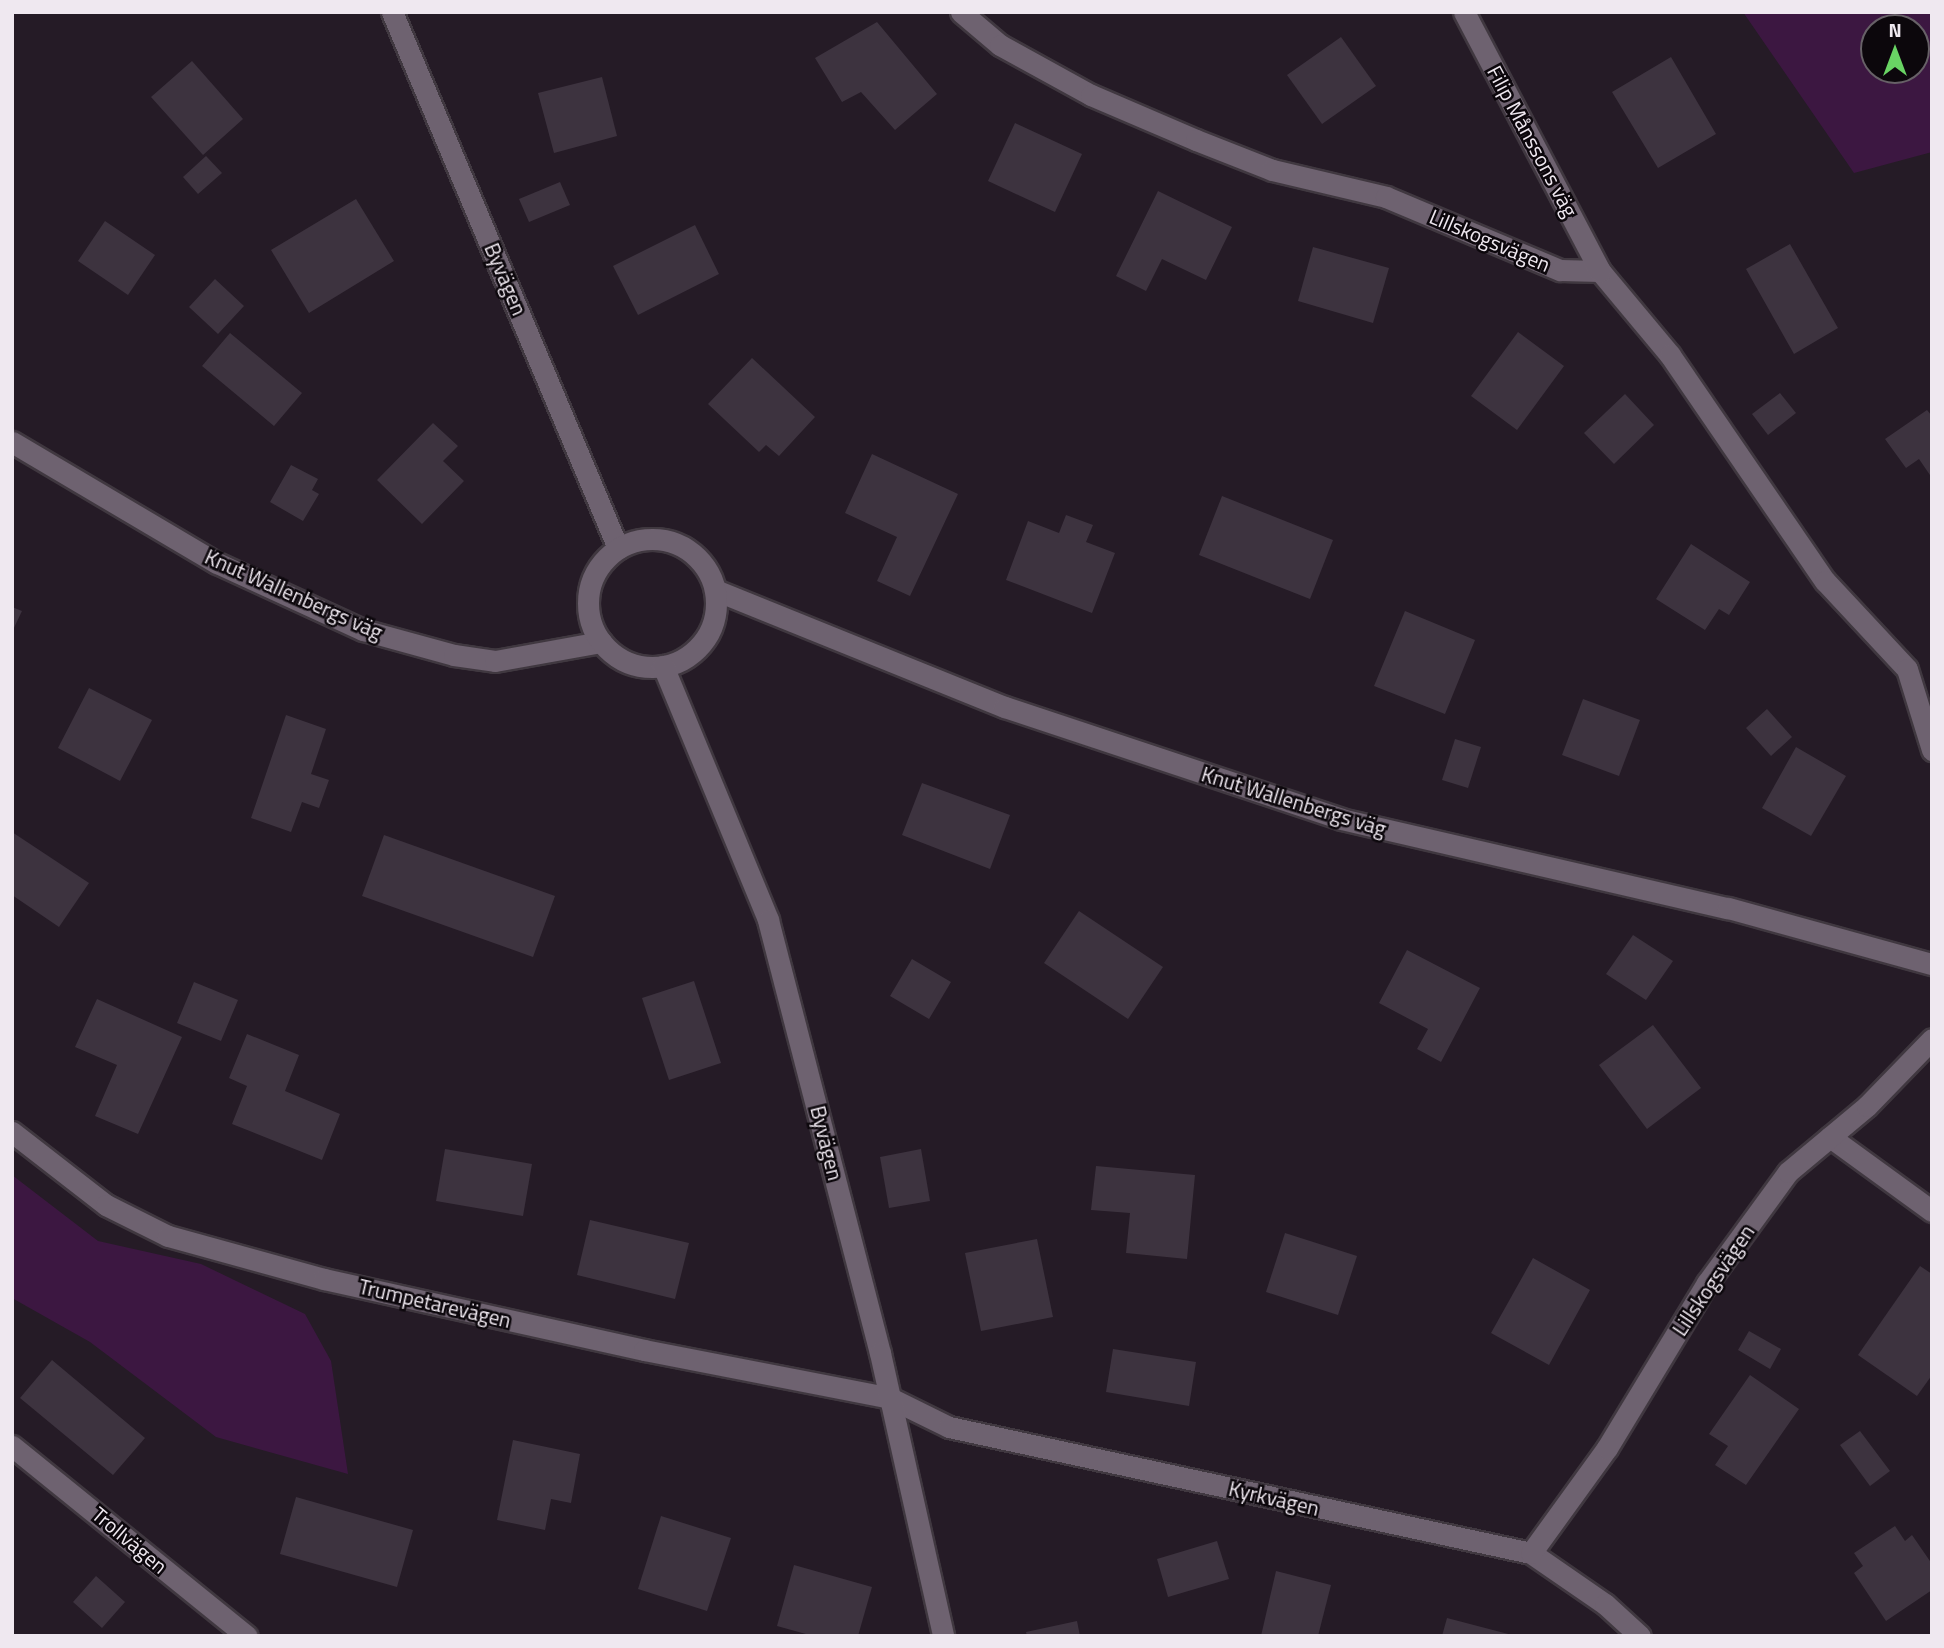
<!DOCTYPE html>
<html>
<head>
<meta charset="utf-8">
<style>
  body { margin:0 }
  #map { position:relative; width:1944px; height:1648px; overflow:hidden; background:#251b26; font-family:"Titillium Web",sans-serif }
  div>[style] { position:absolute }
  .green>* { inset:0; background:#3c1741 }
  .building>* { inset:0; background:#3d333f }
  .roads { filter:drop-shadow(2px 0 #403840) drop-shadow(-2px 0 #403840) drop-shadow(0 2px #403840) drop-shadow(0 -2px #403840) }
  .street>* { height:21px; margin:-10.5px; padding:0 10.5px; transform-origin:10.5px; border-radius:10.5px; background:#6e6270 }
  .secondary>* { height:21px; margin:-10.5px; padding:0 10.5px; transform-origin:10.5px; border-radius:10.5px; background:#6e6270 }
  .secondary>.ring { margin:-10.5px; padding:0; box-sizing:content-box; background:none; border:21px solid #6e6270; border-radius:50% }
  span { translate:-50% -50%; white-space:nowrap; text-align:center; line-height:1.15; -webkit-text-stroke:5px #0c070c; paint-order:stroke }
  .street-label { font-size:21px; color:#efe8f0 }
  .frame { position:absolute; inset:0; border:14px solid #efe8f0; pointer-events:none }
  .north { position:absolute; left:1860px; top:14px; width:70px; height:70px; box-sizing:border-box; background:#0c070c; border:2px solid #676167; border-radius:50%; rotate:0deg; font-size:19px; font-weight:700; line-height:28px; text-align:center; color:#efe8f0 }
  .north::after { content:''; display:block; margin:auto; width:24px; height:32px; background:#69d464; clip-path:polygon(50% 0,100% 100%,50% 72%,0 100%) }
</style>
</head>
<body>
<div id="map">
  <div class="green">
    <i style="clip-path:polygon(evenodd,1743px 12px,1932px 12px,1932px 152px,1854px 173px,1743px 12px,1874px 28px,1916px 28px,1916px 70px,1874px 70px,1874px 28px)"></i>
    <i style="clip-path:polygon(12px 1175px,98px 1241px,201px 1264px,305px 1314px,331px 1361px,348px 1474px,216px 1437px,90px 1342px,12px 1298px)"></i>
  </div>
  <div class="building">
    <i style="clip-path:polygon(877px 22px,937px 94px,895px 130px,861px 92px,842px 102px,815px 58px)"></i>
    <i style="clip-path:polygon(1341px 37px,1376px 86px,1322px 124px,1287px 75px)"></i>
    <i style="clip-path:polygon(1671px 57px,1716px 134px,1658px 168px,1612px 92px)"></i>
    <i style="clip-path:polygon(192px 61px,243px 119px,203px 155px,151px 97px)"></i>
    <i style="clip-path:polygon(602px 77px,617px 136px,554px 153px,538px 93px)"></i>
    <i style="clip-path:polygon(1015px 123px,1082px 154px,1055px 212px,988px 181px)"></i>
    <i style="clip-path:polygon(206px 156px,222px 173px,198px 194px,183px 177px)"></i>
    <i style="clip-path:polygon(560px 182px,570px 205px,529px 222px,519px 199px)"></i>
    <i style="clip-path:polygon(1158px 191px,1232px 227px,1206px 280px,1162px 259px,1146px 291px,1116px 276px)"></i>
    <i style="clip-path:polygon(356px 199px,394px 261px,309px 313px,271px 250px)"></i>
    <i style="clip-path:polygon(105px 221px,155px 255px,128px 295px,78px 261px)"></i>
    <i style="clip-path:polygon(695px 225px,719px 274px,638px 315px,613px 266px)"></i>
    <i style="clip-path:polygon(1790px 244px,1838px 328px,1794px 354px,1746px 269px)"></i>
    <i style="clip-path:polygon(1313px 247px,1389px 268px,1373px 323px,1298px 301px)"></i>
    <i style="clip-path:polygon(215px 279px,244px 306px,218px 334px,189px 307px)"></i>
    <i style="clip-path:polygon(1518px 332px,1564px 366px,1517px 430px,1471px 396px)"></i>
    <i style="clip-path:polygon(230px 333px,302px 393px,274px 426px,202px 366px)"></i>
    <i style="clip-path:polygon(752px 358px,815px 417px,779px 456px,766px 445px,759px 452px,708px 404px)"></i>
    <i style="clip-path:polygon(1780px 393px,1796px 413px,1768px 435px,1752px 414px)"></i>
    <i style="clip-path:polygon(1625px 394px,1654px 425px,1614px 464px,1584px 433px)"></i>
    <i style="clip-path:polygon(1927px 410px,1932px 416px,1932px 478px,1919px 459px,1906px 468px,1885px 439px)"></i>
    <i style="clip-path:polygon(433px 423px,458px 446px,443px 461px,464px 481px,422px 524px,377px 480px)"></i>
    <i style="clip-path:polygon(872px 454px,958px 494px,910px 596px,877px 581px,897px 537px,845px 513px)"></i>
    <i style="clip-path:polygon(291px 465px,318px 479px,312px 490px,319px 494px,303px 521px,270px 502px)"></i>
    <i style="clip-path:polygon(1222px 496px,1333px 540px,1310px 599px,1199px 555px)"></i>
    <i style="clip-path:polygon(1066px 515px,1093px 525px,1086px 542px,1115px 553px,1092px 613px,1006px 580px,1028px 521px,1059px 533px)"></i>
    <i style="clip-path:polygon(1691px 544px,1750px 582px,1729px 615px,1719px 609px,1705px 630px,1656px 599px)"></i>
    <i style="clip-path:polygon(12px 607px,22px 611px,12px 632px)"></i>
    <i style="clip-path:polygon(1405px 611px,1475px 640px,1445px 714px,1374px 686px)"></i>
    <i style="clip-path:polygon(89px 688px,152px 720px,120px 781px,58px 748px)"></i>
    <i style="clip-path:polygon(1583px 699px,1640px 720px,1619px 776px,1562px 755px)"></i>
    <i style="clip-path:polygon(1767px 709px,1792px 737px,1771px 756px,1746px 728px)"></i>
    <i style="clip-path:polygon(286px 715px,326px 729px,311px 774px,329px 780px,319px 808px,302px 802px,291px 832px,251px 818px)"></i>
    <i style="clip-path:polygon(1455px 739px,1481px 747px,1468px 788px,1442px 780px)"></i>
    <i style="clip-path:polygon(1796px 747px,1846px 776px,1811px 836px,1762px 808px)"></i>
    <i style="clip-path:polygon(922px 783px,1010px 815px,990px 869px,902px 835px)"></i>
    <i style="clip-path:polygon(12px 832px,89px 883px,59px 927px,12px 895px)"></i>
    <i style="clip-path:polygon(384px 835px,555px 896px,533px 957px,362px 896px)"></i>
    <i style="clip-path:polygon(1079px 911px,1163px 967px,1128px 1019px,1044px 963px)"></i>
    <i style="clip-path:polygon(1633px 935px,1673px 961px,1646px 1000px,1606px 974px)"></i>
    <i style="clip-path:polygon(1407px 950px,1480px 988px,1441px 1062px,1417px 1049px,1428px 1029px,1379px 1003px)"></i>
    <i style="clip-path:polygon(912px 959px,951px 982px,929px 1019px,890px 996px)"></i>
    <i style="clip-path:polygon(694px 981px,721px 1063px,669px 1080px,642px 998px)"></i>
    <i style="clip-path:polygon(194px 982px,238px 1000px,221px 1041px,177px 1023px)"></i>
    <i style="clip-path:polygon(97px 999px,182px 1037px,138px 1134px,95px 1116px,117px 1065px,75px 1047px)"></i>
    <i style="clip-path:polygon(1653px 1025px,1701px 1088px,1647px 1129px,1599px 1065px)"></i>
    <i style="clip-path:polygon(247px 1034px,299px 1055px,285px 1091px,340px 1114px,322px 1160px,232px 1124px,247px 1086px,229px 1078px)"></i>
    <i style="clip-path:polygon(445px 1149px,532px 1164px,523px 1216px,436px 1201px)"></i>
    <i style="clip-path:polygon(921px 1149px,930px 1201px,889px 1208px,880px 1157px)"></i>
    <i style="clip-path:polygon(1096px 1166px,1195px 1175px,1187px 1259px,1126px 1253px,1130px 1213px,1091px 1210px)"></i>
    <i style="clip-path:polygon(590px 1220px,689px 1243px,675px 1299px,577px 1275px)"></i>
    <i style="clip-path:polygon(1285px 1233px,1357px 1256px,1338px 1315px,1266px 1292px)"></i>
    <i style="clip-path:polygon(1037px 1239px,1053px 1317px,981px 1331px,965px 1253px)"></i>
    <i style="clip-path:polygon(1533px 1258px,1590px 1290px,1549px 1365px,1491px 1333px)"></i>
    <i style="clip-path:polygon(1920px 1266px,1932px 1274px,1932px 1375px,1917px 1396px,1858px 1355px)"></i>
    <i style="clip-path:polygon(1749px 1331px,1781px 1349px,1770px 1369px,1738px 1350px)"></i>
    <i style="clip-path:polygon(1113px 1349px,1196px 1362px,1189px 1406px,1106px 1392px)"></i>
    <i style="clip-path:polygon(52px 1360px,145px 1438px,113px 1475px,20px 1398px)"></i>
    <i style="clip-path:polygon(1750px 1375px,1799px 1409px,1746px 1485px,1715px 1465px,1728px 1446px,1709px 1434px)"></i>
    <i style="clip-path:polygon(1860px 1431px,1890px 1471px,1870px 1486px,1840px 1445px)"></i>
    <i style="clip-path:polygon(513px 1440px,580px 1454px,571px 1503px,551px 1499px,545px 1530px,497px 1520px)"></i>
    <i style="clip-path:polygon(296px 1497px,413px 1530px,397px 1587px,280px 1554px)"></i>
    <i style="clip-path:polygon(661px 1516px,731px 1538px,707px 1611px,638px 1589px)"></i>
    <i style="clip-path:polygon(1895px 1526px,1905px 1541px,1912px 1535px,1932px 1564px,1932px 1590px,1886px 1621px,1854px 1573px,1863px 1566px,1854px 1553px)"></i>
    <i style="clip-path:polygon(1217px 1541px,1229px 1579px,1168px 1597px,1157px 1559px)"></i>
    <i style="clip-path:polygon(794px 1565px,872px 1587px,858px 1636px,813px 1636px,777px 1626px)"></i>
    <i style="clip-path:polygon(1276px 1571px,1331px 1585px,1318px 1636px,1261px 1636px)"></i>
    <i style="clip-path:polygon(96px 1576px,125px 1602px,102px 1628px,73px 1602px)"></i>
    <i style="clip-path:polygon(1447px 1618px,1512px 1635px,1512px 1636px,1442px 1636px)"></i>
    <i style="clip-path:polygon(1077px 1621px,1080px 1636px,1027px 1636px,1026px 1632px)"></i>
  </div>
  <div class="roads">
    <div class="street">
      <i style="left:961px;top:12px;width:51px;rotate:40.2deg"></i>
      <i style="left:1000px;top:45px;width:104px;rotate:28.8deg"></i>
      <i style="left:1091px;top:95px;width:114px;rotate:23.2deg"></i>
      <i style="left:1196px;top:140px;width:82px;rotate:21.5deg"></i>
      <i style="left:1272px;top:170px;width:117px;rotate:13.3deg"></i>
      <i style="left:1386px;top:197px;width:189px;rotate:22.8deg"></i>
      <i style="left:1560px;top:270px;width:40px;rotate:1.4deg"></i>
      <i style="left:1600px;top:271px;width:109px;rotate:50.2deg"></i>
      <i style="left:1670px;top:355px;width:274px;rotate:55.6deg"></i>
      <i style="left:1825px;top:581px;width:120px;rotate:47deg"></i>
      <i style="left:1907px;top:669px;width:85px;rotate:72.8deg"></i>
      <i style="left:1464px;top:12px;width:293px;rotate:62.3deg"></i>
      <i style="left:12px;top:442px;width:238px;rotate:30.6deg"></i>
      <i style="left:217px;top:563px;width:161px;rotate:24.7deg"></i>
      <i style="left:363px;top:630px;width:94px;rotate:15.4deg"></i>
      <i style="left:454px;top:655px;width:41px;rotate:8.3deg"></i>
      <i style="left:495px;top:661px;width:108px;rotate:-10.2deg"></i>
      <i style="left:715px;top:590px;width:313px;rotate:22deg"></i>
      <i style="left:1005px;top:707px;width:354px;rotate:18.4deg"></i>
      <i style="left:1341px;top:819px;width:397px;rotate:13deg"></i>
      <i style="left:1728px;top:908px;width:212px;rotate:15.4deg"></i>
      <i style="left:12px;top:1132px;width:119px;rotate:37.8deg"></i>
      <i style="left:106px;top:1205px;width:69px;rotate:26.6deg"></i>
      <i style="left:168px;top:1236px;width:162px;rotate:15.4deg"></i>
      <i style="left:324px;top:1279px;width:328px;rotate:12.5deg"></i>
      <i style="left:644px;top:1350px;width:251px;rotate:11deg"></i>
      <i style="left:890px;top:1398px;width:66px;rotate:26.2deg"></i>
      <i style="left:949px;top:1427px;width:595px;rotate:12.22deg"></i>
      <i style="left:1531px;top:1553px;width:90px;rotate:34.6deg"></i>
      <i style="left:1605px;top:1604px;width:47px;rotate:42.4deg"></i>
      <i style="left:1830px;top:1137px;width:126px;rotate:36deg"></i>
      <i style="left:12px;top:1446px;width:302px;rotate:39deg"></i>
      <i style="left:1531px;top:1553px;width:130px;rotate:-54.1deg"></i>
      <i style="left:1607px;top:1448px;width:193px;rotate:-58.8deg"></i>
      <i style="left:1707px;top:1283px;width:137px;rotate:-53.9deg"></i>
      <i style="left:1788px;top:1172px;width:103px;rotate:-39.9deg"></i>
      <i style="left:1867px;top:1106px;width:93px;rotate:-45.9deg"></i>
    </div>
    <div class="secondary">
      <i style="left:392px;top:12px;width:582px;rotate:67.14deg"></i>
      <i class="ring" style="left:588px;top:539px;width:107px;height:107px"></i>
      <i style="left:663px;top:666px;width:275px;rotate:67.5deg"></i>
      <i style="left:768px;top:920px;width:447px;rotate:75.5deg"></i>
      <i style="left:880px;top:1353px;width:290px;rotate:77.4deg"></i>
    </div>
  </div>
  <div class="street-label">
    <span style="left:1533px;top:141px;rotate:62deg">Filip Månssons väg</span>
    <span style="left:1490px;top:240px;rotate:23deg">Lillskogsvägen</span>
    <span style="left:506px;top:279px;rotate:67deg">Byvägen</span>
    <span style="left:294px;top:594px;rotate:24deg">Knut Wallenbergs väg</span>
    <span style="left:1294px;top:801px;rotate:17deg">Knut Wallenbergs väg</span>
    <span style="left:827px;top:1143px;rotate:76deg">Byvägen</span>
    <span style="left:1713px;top:1280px;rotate:-56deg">Lillskogsvägen</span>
    <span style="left:435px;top:1303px;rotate:13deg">Trumpetarevägen</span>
    <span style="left:1274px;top:1498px;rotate:13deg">Kyrkvägen</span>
    <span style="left:130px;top:1540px;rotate:40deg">Trollvägen</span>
  </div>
  <div class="frame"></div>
  <div class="north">N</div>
</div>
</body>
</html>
